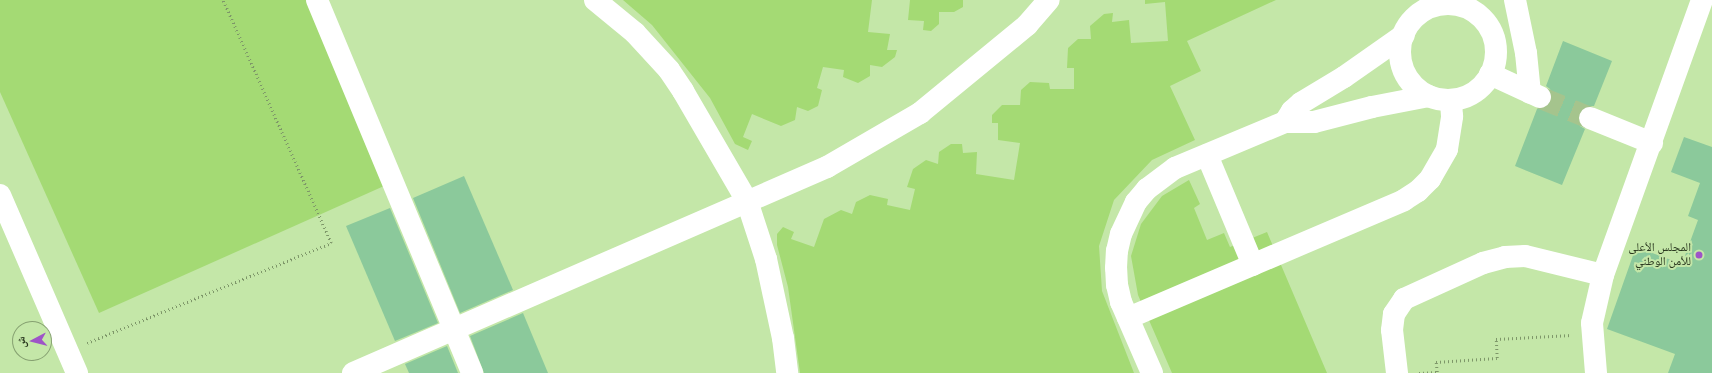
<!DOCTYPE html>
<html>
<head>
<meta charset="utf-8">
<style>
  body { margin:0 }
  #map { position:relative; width:1712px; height:373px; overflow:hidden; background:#c4e7a8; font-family:"Public Sans","Noto Naskh Arabic",sans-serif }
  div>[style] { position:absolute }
  .green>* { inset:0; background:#a4da74 }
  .building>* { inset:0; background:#8bc99b }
  .minor-tunnel>* { height:22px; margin-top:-11px; transform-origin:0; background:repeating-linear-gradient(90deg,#a5c48d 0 22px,transparent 0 33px) }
  .path>* { height:2.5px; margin-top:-1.25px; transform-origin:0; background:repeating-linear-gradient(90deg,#7e9769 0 1px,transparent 0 4px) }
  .minor>* { height:22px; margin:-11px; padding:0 11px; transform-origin:11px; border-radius:11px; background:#fff }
  .minor>.ring { margin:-11px; padding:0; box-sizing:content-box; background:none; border:22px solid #fff; border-radius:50% }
  .dots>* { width:11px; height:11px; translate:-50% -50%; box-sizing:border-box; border:2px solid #c4e7a8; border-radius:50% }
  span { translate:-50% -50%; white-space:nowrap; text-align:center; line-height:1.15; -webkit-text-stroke:4px #c4e7a8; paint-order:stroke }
  .poi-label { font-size:12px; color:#2a381f }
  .right { translate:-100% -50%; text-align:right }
  .north { position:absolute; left:12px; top:321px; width:40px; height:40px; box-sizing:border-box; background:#c4e7a8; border:1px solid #86a171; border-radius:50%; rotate:263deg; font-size:11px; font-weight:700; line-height:16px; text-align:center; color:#2a381f }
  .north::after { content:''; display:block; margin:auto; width:14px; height:18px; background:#9e54c7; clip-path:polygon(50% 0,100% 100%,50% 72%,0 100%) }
</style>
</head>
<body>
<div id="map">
  <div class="green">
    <i style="clip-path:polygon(0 0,317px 0,393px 182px,99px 313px,0 92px)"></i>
    <i style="clip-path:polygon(623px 0,872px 0,868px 32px,890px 34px,887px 50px,897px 50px,895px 57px,882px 67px,870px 65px,870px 76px,858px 83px,843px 77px,844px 70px,823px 67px,817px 88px,822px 90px,818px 106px,808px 111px,797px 107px,795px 120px,781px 126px,752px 114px,743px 137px,752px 141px,748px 150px,735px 144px,710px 98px,652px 25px)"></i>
    <i style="clip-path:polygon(910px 0,963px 0,963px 7px,954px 12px,939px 12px,939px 24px,931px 31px,923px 30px,924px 21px,908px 20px)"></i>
    <i style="clip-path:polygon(1145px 0,1276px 0,1187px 41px,1201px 71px,1170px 86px,1195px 140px,1152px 160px,1114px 200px,1099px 246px,1102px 291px,1134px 373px,800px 373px,788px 287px,777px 245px,777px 234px,783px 227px,794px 232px,791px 239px,814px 247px,824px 219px,841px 210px,852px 214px,856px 202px,870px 195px,888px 199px,887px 205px,910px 210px,915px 189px,907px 187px,913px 169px,926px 160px,938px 164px,939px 152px,951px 144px,962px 144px,963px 153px,977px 152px,976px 174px,1014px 180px,1020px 143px,998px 140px,998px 123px,992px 123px,992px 115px,1002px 105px,1020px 105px,1021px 90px,1030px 82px,1049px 83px,1050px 89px,1074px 89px,1074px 68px,1067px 68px,1068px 48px,1078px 39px,1091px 39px,1090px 26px,1104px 14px,1113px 13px,1112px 22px,1129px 20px,1131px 43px,1168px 41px,1165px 2px,1145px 4px)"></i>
    <i style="clip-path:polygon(1189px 180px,1200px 204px,1194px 208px,1207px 240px,1224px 233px,1230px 247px,1267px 232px,1327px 373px,1172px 373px,1138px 295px,1131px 256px,1141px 224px,1162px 196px)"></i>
  </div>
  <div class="building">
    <i style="clip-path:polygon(1563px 41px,1612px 61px,1594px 106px,1588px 106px,1583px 108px,1579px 113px,1578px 120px,1580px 126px,1585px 129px,1562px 185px,1515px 166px,1537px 109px,1547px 107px,1551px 102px,1552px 95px,1550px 89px,1546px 86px)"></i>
    <i style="clip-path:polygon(1684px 137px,1712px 147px,1712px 373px,1668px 373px,1675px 354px,1607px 329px,1636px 247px,1682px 264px,1698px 220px,1688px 216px,1700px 183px,1671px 172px)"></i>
    <i style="clip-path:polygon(464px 176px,513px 290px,460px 313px,413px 198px)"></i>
    <i style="clip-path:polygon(390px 208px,438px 323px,395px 341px,346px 226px)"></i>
    <i style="clip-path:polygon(523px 313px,548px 373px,484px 373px,470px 336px)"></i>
    <i style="clip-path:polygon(447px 346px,458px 373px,409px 373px,405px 364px)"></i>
  </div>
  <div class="minor-tunnel">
    <i style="left:1541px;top:98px;width:53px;rotate:22.2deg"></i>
  </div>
  <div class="path">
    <i style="left:87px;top:343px;width:264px;rotate:-22.3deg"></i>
    <i style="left:331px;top:243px;width:266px;rotate:-114deg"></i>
    <i style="left:1419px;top:373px;width:18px;rotate:-3deg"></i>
    <i style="left:1437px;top:372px;width:10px;rotate:-96deg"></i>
    <i style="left:1436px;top:362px;width:61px;rotate:-3.8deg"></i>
    <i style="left:1497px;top:358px;width:19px;rotate:-93deg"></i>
    <i style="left:1496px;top:339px;width:76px;rotate:-3deg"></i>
  </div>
  <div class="minor">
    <i style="left:317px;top:0;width:404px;rotate:67.4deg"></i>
    <i style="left:595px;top:0;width:52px;rotate:39.5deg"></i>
    <i style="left:635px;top:33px;width:50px;rotate:47.4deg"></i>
    <i style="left:669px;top:70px;width:25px;rotate:56deg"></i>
    <i style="left:683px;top:91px;width:127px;rotate:59.8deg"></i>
    <i style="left:747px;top:201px;width:61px;rotate:71.9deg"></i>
    <i style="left:766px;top:259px;width:81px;rotate:77.9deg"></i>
    <i style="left:783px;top:338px;width:35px;rotate:83deg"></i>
    <i style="left:1515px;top:0;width:54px;rotate:78.3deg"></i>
    <i style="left:1526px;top:53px;width:40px;rotate:84.3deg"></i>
    <i class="ring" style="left:1400px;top:4px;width:74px;height:74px"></i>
    <i style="left:1490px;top:74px;width:55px;rotate:24.7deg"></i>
    <i style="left:1590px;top:118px;width:67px;rotate:22deg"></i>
    <i style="left:1285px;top:122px;width:13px;rotate:-58deg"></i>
    <i style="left:1292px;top:111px;width:12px;rotate:-42deg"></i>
    <i style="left:1301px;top:103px;width:50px;rotate:-31.2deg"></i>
    <i style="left:1344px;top:77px;width:73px;rotate:-35deg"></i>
    <i style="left:1207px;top:155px;width:119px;rotate:67.3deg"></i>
    <i style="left:0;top:195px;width:194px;rotate:66.6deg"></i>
    <i style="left:1128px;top:318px;width:300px;rotate:-23.1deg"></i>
    <i style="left:1404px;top:200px;width:17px;rotate:-33deg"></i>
    <i style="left:1418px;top:191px;width:17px;rotate:-45deg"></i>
    <i style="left:1430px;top:179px;width:34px;rotate:-60deg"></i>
    <i style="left:1447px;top:149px;width:33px;rotate:-81deg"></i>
    <i style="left:1452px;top:116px;width:16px;rotate:-94deg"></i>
    <i style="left:353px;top:373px;width:517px;rotate:-23.49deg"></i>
    <i style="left:827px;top:167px;width:108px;rotate:-30.1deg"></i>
    <i style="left:920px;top:113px;width:139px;rotate:-39.4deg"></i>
    <i style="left:1027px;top:25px;width:33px;rotate:-49deg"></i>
    <i style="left:1152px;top:373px;width:77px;rotate:-113.6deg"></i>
    <i style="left:1121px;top:302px;width:17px;rotate:-103deg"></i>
    <i style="left:1117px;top:285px;width:17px;rotate:-93deg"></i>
    <i style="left:1116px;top:268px;width:17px;rotate:-87deg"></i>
    <i style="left:1117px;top:251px;width:17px;rotate:-77deg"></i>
    <i style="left:1121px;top:234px;width:35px;rotate:-65deg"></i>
    <i style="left:1136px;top:202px;width:17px;rotate:-50deg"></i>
    <i style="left:1147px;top:189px;width:35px;rotate:-37deg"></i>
    <i style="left:1175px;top:168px;width:119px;rotate:-22.7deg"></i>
    <i style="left:1285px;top:122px;width:29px"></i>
    <i style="left:1314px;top:122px;width:60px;rotate:-14.5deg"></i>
    <i style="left:1372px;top:107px;width:58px;rotate:-10.9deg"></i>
    <i style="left:1397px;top:373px;width:43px;rotate:-96.6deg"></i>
    <i style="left:1392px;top:330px;width:16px;rotate:-83deg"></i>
    <i style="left:1394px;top:314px;width:18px;rotate:-56deg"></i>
    <i style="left:1404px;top:299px;width:87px;rotate:-24.5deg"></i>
    <i style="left:1483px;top:263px;width:23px;rotate:-15deg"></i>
    <i style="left:1505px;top:257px;width:20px;rotate:-3deg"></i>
    <i style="left:1525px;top:256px;width:80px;rotate:13.7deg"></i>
    <i style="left:1596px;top:373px;width:50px;rotate:-94.6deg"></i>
    <i style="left:1592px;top:323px;width:49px;rotate:-77.1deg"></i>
    <i style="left:1603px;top:275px;width:292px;rotate:-70.2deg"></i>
  </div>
  <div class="dots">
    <i style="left:1699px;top:255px;background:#9e54c7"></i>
  </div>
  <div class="poi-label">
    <span class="right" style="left:1691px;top:255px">المجلس الأعلى<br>للأمن الوطني</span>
  </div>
  <div class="north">ش</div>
</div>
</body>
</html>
